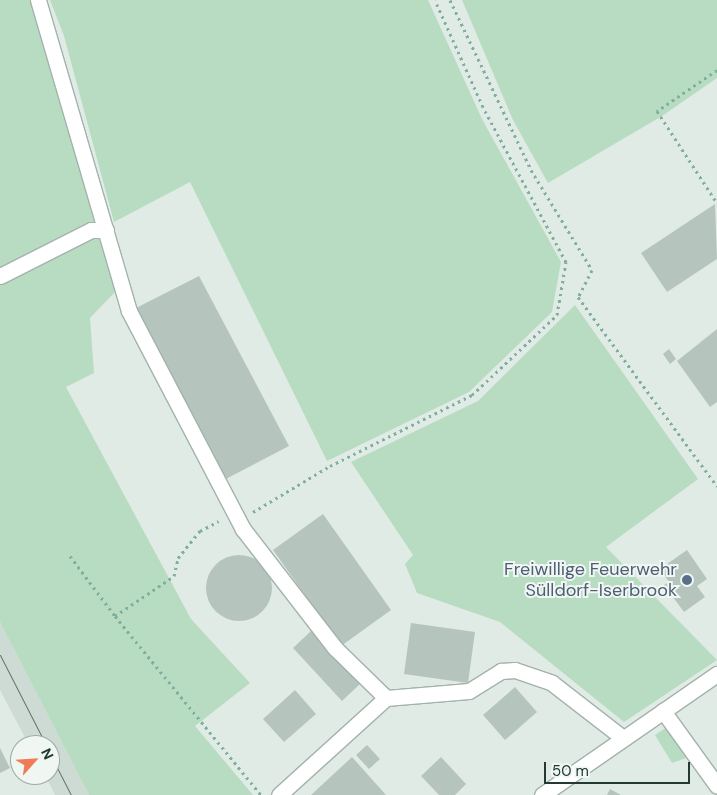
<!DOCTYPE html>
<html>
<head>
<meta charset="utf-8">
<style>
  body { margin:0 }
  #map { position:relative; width:717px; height:795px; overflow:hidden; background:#e0ebe5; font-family:"DM Sans",sans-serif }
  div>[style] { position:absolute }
  .built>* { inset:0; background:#cedad4 }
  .green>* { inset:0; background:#b8dcc1 }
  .building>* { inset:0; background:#b5c5be }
  .round { border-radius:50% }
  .path>* { height:3px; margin-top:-1.5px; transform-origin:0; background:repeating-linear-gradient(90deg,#80ae9f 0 2.5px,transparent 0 6.5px) }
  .roads { filter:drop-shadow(1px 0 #a3b2ac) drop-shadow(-1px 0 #a3b2ac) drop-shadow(0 1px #a3b2ac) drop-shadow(0 -1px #a3b2ac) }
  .minor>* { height:15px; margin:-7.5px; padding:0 7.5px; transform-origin:7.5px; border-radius:7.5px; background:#fff }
  .tram>* { height:1px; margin:-0.5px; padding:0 0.5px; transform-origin:0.5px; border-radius:0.5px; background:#5b766e }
  .dots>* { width:14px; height:14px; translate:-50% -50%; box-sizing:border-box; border:2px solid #f0f7f3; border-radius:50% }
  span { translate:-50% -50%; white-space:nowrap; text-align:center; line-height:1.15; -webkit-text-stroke:4px #f0f7f3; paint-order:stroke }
  .service-label { font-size:18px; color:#4e5e75 }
  .right { translate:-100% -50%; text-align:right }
  .north { position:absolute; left:10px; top:735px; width:50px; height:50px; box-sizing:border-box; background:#f0f7f3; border:1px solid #9daba6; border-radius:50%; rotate:64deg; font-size:14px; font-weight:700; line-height:20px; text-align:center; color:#213a33 }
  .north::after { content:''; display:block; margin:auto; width:18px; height:22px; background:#f17a57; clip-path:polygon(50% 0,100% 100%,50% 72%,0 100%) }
  .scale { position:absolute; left:544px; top:762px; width:146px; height:22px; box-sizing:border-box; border:2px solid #213a33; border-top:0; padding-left:6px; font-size:15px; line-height:18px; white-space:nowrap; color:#213a33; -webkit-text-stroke:4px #f0f7f3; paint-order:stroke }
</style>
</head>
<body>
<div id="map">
  <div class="built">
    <i style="clip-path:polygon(0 622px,89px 795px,55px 795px,45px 775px,50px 775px,50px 745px,29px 745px,0 690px)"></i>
  </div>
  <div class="green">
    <i style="clip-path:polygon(0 0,30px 0,116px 291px,90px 318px,94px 373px,66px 387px,191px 619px,250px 683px,195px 726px,253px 795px,89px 795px,0 622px)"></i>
    <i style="clip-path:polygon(50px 0,428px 0,482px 119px,561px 262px,552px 312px,469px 392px,327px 461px,190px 182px,114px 222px,64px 36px)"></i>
    <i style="clip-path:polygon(462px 0,717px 0,717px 78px,662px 116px,548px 183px,513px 120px)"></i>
    <i style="clip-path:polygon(575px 305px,698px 479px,606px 547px,717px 660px,624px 722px,500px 622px,417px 593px,405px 564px,413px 555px,351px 462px,478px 401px)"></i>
    <i style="clip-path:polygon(667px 727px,689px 757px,672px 763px,655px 735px)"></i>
  </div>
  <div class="building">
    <i style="clip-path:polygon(715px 204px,717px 259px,667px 292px,641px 253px)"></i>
    <i style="clip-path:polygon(199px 276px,289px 446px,226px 479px,136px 308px)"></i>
    <i style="clip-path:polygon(717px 329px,717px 402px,710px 407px,677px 361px)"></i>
    <i style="clip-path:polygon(669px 349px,676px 359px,670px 364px,663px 354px)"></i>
    <i style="clip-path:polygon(323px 514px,391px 610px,341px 646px,273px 550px)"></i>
    <i style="clip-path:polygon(687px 550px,707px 579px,697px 586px,705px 597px,684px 612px,664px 585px,669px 582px,660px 569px)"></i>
    <i class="round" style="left:206px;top:555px;width:66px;height:66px"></i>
    <i style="clip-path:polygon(411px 623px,475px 632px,468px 683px,404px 674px)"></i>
    <i style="clip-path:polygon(312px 630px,361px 683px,342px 701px,293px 648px)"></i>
    <i style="clip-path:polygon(515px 687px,537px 712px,505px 740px,483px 715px)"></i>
    <i style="clip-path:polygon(295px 690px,316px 714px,284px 742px,263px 719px)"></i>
    <i style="clip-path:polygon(367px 745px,380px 759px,369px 769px,356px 755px)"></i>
    <i style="clip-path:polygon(0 748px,10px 768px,0 773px)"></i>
    <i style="clip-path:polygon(352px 757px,386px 795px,311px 795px)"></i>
    <i style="clip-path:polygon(441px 757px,466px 784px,455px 795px,439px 795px,421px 776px)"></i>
    <i style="clip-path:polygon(610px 789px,621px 795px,607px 795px)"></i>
  </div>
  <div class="path">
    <i style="left:450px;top:0;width:188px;rotate:64.5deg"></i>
    <i style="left:531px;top:170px;width:117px;rotate:58.6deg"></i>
    <i style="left:592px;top:270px;width:30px;rotate:117deg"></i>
    <i style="left:578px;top:297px;width:235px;rotate:53.7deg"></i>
    <i style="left:717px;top:70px;width:73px;rotate:145.7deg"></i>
    <i style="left:657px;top:111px;width:110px;rotate:56.9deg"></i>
    <i style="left:253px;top:512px;width:90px;rotate:-30.9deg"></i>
    <i style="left:330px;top:466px;width:159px;rotate:-26.6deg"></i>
    <i style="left:472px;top:395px;width:117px;rotate:-43.3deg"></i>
    <i style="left:557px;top:315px;width:54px;rotate:-80.4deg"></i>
    <i style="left:566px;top:262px;width:176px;rotate:-118.2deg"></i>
    <i style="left:483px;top:107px;width:117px;rotate:-114.2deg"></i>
    <i style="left:70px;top:556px;width:75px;rotate:53.1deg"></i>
    <i style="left:115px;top:616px;width:231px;rotate:50.8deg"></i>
    <i style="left:115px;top:616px;width:71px;rotate:-34.1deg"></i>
    <i style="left:174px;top:576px;width:18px;rotate:-77deg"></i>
    <i style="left:178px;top:558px;width:35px;rotate:-51deg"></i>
    <i style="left:200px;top:531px;width:21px;rotate:-28deg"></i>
  </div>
  <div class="roads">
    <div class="minor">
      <i style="left:38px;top:0;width:324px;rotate:73.7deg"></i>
      <i style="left:129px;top:311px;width:246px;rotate:62.4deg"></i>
      <i style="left:243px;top:529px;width:150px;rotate:52.3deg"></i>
      <i style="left:335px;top:648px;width:71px;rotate:44.4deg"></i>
      <i style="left:0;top:276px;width:102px;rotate:-26.8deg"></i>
      <i style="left:91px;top:230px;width:15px"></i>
      <i style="left:663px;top:711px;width:92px;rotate:54.2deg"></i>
      <i style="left:279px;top:795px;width:144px;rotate:-42.2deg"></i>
      <i style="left:386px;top:698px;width:83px;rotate:-4.8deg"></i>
      <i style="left:469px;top:691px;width:38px;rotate:-32deg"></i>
      <i style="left:501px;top:671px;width:14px;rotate:-4deg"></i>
      <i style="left:515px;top:670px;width:39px;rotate:19deg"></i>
      <i style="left:552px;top:683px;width:90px;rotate:37.8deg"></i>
      <i style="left:542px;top:795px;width:213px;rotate:-34.7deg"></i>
    </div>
  </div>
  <div class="tram">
    <i style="left:0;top:655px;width:101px;rotate:62.9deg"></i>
    <i style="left:50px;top:754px;width:46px;rotate:62.9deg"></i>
  </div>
  <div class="dots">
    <i style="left:687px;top:580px;background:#5c6f8a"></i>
  </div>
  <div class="service-label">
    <span class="right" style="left:677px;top:580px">Freiwillige Feuerwehr<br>Sülldorf-Iserbrook</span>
  </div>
  <div class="north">N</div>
  <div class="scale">50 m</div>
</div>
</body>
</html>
